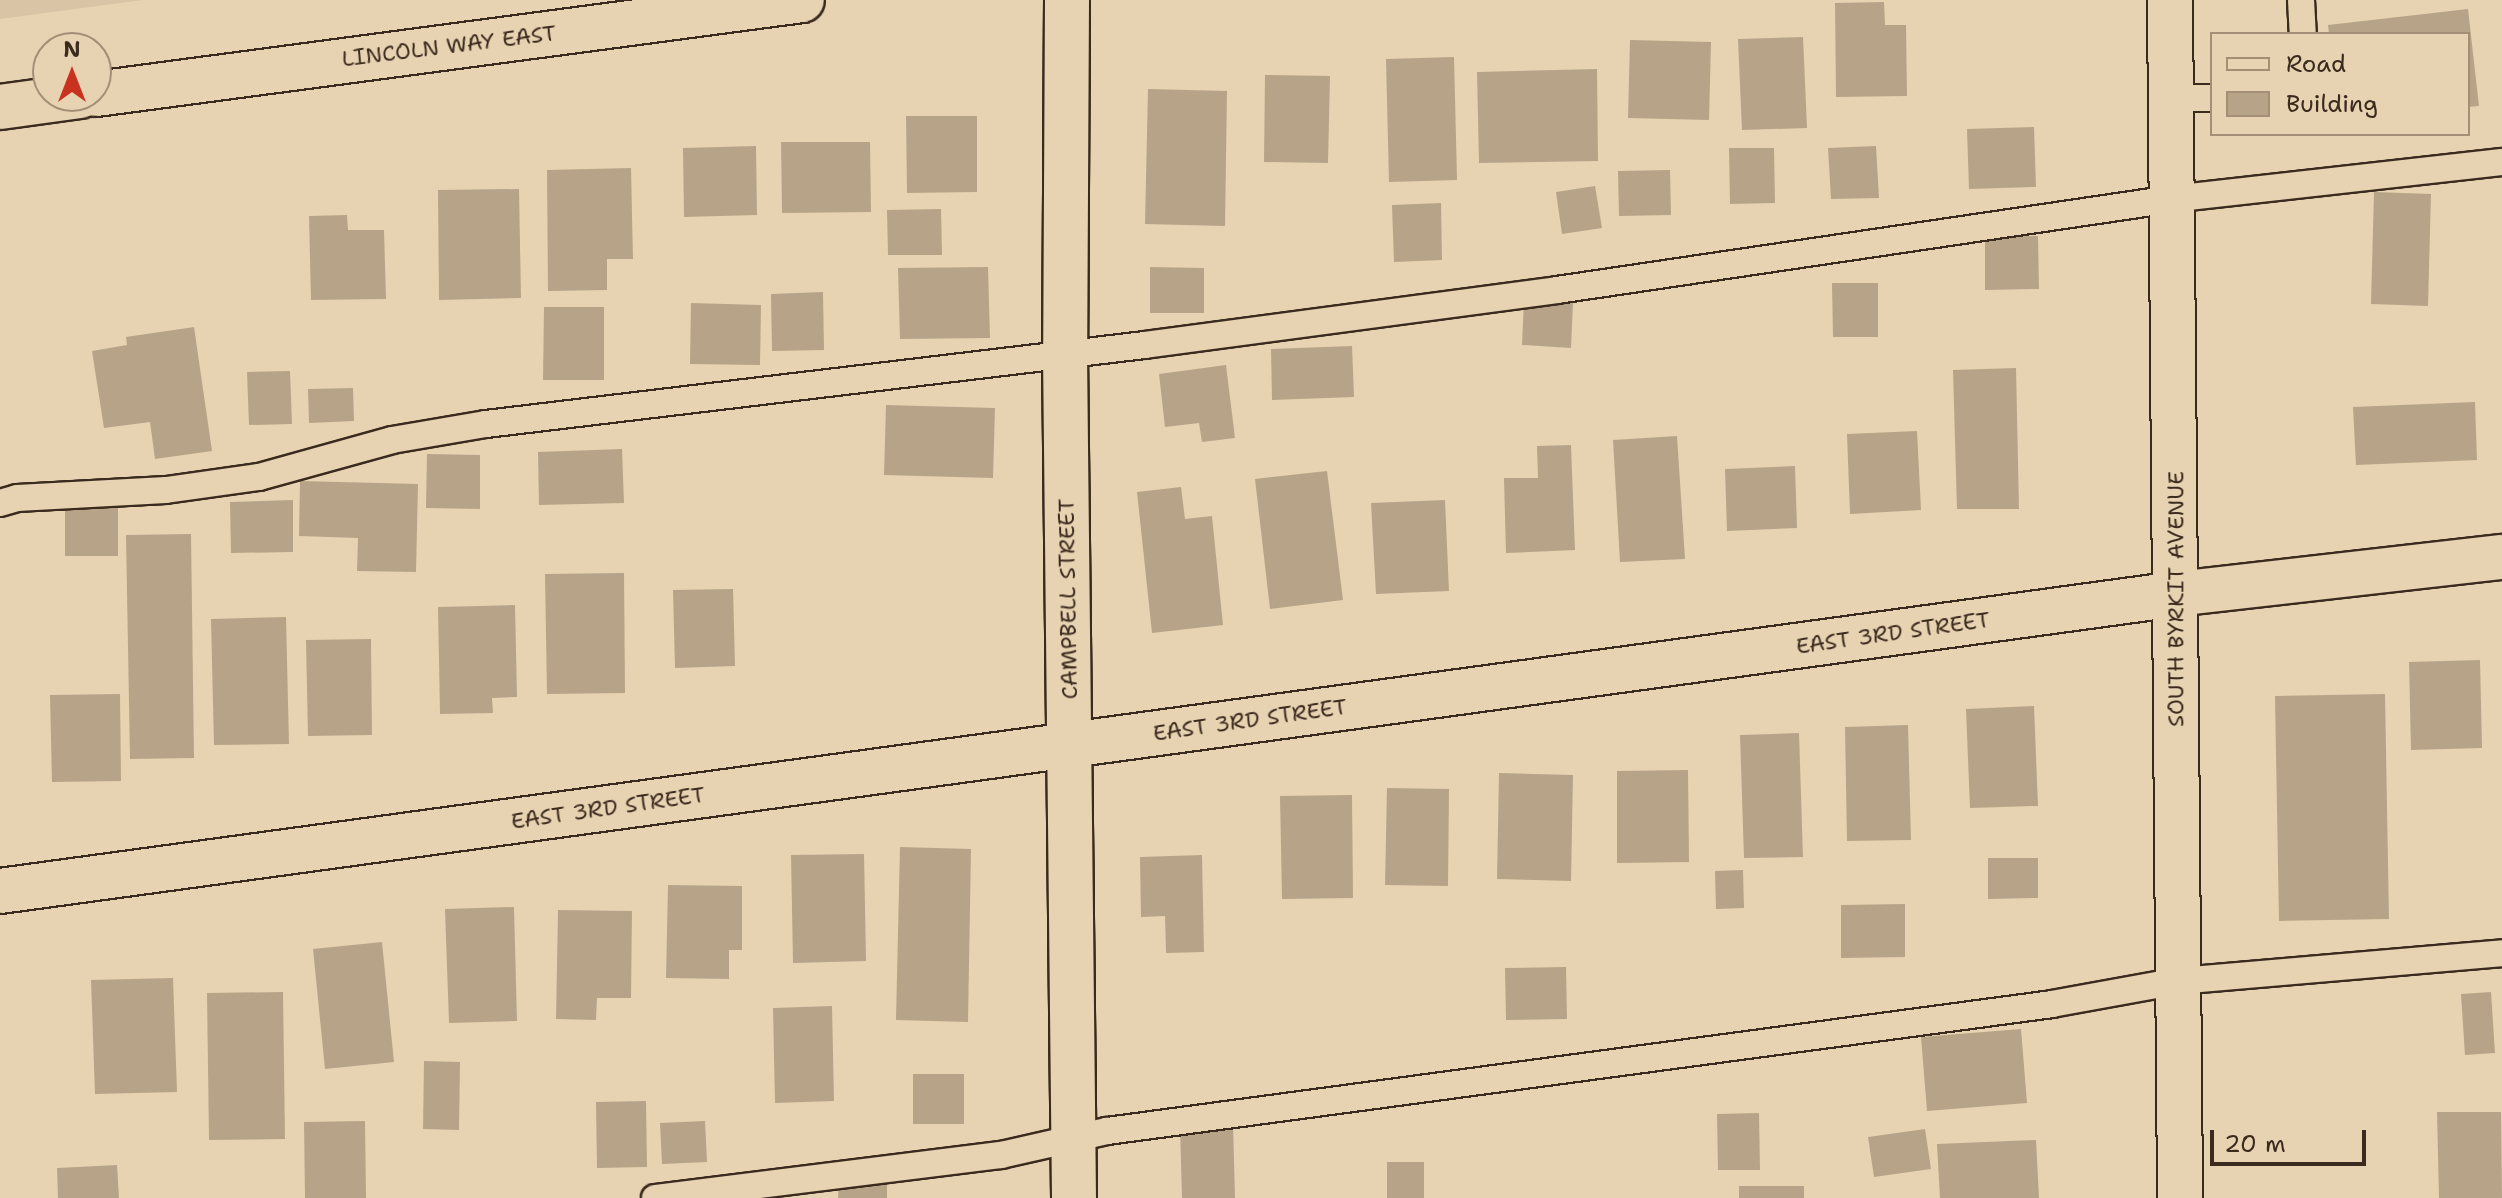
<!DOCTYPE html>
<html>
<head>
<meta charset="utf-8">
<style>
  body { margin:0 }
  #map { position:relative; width:2502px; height:1198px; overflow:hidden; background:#e7d3b1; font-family:"Shantell Sans",sans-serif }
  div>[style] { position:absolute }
  .built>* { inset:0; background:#d9c5a5 }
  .building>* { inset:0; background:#b7a488 }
  .roads { filter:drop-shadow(2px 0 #3b2a1e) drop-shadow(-2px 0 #3b2a1e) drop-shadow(0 2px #3b2a1e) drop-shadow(0 -2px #3b2a1e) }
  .lane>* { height:26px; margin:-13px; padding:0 13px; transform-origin:13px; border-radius:13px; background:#e7d3b1 }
  .street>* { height:44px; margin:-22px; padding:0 22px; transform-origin:22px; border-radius:22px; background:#e7d3b1 }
  .secondary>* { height:44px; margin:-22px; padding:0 22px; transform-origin:22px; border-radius:22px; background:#e7d3b1 }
  .primary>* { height:44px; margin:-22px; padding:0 22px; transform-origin:22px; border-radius:22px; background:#e7d3b1 }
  span { translate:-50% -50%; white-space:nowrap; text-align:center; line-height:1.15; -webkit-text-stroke:7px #e7d3b1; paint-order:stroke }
  .street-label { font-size:22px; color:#3b2a1e }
  .legend { position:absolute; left:2210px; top:32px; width:260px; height:104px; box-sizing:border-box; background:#e7d3b1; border:2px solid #a28f76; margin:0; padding:10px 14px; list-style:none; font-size:24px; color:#3b2a1e }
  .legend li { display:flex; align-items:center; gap:16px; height:40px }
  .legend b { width:40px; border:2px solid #a28f76 }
  .north { position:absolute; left:32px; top:32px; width:80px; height:80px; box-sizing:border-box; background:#e7d3b1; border:2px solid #a28f76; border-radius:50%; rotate:0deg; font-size:22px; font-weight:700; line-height:32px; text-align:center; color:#3b2a1e }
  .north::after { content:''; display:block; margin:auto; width:28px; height:36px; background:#c8321e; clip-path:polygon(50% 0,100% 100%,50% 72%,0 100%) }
  .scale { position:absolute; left:2210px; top:1130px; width:156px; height:36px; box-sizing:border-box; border:4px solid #3b2a1e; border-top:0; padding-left:10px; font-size:24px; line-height:28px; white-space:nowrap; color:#3b2a1e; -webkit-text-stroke:6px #e7d3b1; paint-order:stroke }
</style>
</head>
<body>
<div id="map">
  <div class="built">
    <i style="clip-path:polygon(0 0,143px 0,0 19px)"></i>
  </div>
  <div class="building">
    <i style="clip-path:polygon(1884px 2px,1885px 25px,1906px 25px,1907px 96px,1836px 97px,1835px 3px)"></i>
    <i style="clip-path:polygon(2468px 9px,2479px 106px,2468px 107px,2468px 34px,2329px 34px,2328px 25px)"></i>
    <i style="clip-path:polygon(1803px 37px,1807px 128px,1742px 130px,1738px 39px)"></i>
    <i style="clip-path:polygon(1630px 40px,1711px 42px,1709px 120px,1628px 118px)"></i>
    <i style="clip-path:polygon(1454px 57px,1457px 180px,1389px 182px,1386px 59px)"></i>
    <i style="clip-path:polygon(1597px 69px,1598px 161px,1479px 163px,1477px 72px)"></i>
    <i style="clip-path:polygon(1265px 75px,1330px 76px,1328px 163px,1264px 162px)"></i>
    <i style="clip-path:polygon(1148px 89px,1227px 91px,1225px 226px,1145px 224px)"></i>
    <i style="clip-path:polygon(906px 116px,977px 116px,977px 192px,907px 193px)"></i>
    <i style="clip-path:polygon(2034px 127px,2036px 187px,1969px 189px,1967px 129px)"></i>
    <i style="clip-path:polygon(781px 142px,870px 142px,871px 212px,782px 213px)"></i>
    <i style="clip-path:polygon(756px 146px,757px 215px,684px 217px,683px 148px)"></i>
    <i style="clip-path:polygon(1876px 146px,1879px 198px,1831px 199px,1828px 148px)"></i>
    <i style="clip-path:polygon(1729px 148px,1774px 148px,1775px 203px,1730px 204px)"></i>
    <i style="clip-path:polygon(631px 168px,633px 259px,607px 259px,607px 290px,548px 291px,547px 170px)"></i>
    <i style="clip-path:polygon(1670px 170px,1671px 215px,1619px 216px,1618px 171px)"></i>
    <i style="clip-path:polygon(1595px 186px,1602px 228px,1562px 234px,1556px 192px)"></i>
    <i style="clip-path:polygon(519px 189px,521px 298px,439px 300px,438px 190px)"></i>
    <i style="clip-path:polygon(2374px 192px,2431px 194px,2428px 306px,2371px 304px)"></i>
    <i style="clip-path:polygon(1441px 203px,1442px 260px,1394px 262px,1392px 205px)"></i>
    <i style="clip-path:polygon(941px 209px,942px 255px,888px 255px,887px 210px)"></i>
    <i style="clip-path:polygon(347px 215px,348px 230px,384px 230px,386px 299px,311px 300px,309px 216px)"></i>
    <i style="clip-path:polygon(2038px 236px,2039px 289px,1985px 290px,1985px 237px)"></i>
    <i style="clip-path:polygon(988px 267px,990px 338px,900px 339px,898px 268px)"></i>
    <i style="clip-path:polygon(1150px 267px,1204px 268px,1204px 313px,1150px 313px)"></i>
    <i style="clip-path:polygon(1832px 283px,1878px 283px,1878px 337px,1833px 337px)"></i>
    <i style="clip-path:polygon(823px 292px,824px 350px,772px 351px,771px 294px)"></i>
    <i style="clip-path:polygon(1524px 300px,1573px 302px,1571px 348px,1522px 345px)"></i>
    <i style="clip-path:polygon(691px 303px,761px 305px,760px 365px,690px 364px)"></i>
    <i style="clip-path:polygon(544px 307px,604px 307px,604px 380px,543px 380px)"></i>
    <i style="clip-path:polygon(194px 327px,212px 451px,155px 459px,150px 422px,104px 428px,92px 351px,127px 345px,126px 337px)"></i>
    <i style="clip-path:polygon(1352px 346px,1354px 397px,1272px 400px,1271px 349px)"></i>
    <i style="clip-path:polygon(1226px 365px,1235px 438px,1202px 442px,1199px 423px,1165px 427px,1159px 374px)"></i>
    <i style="clip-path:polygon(2016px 368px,2019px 509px,1957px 509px,1953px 370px)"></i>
    <i style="clip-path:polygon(290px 371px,292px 424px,249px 425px,247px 372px)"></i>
    <i style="clip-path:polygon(353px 388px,354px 421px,309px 423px,308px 389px)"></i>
    <i style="clip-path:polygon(2475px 402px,2477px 460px,2356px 465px,2353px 407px)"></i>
    <i style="clip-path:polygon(886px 405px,995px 408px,993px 478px,884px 475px)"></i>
    <i style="clip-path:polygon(1917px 431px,1921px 510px,1850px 514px,1847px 434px)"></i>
    <i style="clip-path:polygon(1677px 436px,1685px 559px,1620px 562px,1613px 440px)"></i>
    <i style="clip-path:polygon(1571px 445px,1575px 550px,1506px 553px,1504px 478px,1538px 478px,1537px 446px)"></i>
    <i style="clip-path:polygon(622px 449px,624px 503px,539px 505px,538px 452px)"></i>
    <i style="clip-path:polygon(427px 454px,480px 455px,480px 509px,426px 508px)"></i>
    <i style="clip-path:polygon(1795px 466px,1797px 528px,1727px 531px,1725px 469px)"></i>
    <i style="clip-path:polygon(1327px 471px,1343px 600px,1270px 609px,1255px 479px)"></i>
    <i style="clip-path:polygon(300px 481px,418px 484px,416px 572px,357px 571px,358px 538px,299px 536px)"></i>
    <i style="clip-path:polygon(1181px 487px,1185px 519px,1212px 516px,1223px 625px,1152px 633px,1137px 492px)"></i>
    <i style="clip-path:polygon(65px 499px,118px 499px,118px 556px,65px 556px)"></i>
    <i style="clip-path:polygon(293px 500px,293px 552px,231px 553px,230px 502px)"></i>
    <i style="clip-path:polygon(1445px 500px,1449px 591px,1376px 594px,1371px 503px)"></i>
    <i style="clip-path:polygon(191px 534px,194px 758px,130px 759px,126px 535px)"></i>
    <i style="clip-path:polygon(624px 573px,625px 693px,547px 694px,545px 574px)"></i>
    <i style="clip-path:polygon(733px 589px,735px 666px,675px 668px,673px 590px)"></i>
    <i style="clip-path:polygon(515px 605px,517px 697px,492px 698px,493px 713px,440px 714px,438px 607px)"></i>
    <i style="clip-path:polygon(286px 617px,289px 744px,214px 745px,211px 619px)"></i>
    <i style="clip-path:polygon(371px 639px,372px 735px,308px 736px,306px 640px)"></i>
    <i style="clip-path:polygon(2480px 660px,2482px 748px,2411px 750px,2409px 662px)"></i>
    <i style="clip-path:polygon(120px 694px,121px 781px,52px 782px,50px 695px)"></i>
    <i style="clip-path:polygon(2385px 694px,2389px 919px,2279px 921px,2275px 696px)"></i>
    <i style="clip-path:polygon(2034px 706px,2038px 806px,1970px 808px,1966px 709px)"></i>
    <i style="clip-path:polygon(1908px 725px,1911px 840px,1847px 841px,1845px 727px)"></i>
    <i style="clip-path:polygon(1799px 733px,1803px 857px,1744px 858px,1740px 735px)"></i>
    <i style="clip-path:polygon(1688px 770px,1689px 862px,1617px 863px,1617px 771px)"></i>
    <i style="clip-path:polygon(1499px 773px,1573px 775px,1571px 881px,1497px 879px)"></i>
    <i style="clip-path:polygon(1387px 788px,1449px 789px,1448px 886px,1385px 885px)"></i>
    <i style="clip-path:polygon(1352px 795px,1353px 898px,1282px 899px,1280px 796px)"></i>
    <i style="clip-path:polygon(900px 847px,971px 849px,968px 1022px,896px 1020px)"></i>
    <i style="clip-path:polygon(864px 854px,866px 961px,793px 963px,791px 855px)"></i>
    <i style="clip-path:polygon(1202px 855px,1204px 952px,1166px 953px,1165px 916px,1141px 917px,1140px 857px)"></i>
    <i style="clip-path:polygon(1988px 858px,2038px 858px,2038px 898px,1988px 899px)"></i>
    <i style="clip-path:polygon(1743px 870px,1744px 908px,1716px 909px,1715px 871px)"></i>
    <i style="clip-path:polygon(668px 885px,742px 886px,742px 950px,729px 950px,729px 979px,666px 978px)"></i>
    <i style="clip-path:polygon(1905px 904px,1905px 957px,1841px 958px,1841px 905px)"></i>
    <i style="clip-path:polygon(514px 907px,517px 1021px,449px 1023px,445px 909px)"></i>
    <i style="clip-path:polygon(558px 910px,632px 911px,631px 998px,597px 998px,596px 1020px,556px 1019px)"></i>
    <i style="clip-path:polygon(382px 942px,394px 1062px,325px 1069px,313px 949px)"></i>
    <i style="clip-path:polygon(1566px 967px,1567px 1019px,1506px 1020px,1505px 968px)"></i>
    <i style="clip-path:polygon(173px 978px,177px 1092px,95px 1094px,91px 980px)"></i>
    <i style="clip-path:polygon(283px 992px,285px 1139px,209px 1140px,207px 993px)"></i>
    <i style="clip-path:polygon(2491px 992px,2495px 1053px,2465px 1055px,2461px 994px)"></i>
    <i style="clip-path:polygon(832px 1006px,834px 1101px,775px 1103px,773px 1008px)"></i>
    <i style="clip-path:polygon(2021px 1029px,2027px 1103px,1927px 1111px,1921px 1037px)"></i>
    <i style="clip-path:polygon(424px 1061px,460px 1062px,459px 1130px,423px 1129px)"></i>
    <i style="clip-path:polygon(913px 1074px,964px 1074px,964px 1124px,913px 1124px)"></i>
    <i style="clip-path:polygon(646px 1101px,647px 1167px,597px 1168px,596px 1102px)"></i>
    <i style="clip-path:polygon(2437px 1112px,2501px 1112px,2502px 1198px,2439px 1198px)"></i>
    <i style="clip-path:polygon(1759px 1113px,1760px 1170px,1718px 1170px,1717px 1114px)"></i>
    <i style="clip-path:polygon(365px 1121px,366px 1198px,305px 1198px,304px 1122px)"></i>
    <i style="clip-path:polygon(705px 1121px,707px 1162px,662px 1164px,660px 1123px)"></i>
    <i style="clip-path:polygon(1233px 1124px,1235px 1198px,1182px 1198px,1180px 1126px)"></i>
    <i style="clip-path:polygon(1925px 1129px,1931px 1169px,1874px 1177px,1868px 1137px)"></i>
    <i style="clip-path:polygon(2036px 1140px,2039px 1198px,1940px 1198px,1937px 1144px)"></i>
    <i style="clip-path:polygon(1387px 1162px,1424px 1162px,1424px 1198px,1387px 1198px)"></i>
    <i style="clip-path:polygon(117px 1165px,119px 1198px,58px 1198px,57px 1168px)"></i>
    <i style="clip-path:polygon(839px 1182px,887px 1183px,887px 1198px,838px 1198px)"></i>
    <i style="clip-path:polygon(1739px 1186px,1804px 1186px,1804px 1198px,1739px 1198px)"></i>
  </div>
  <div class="roads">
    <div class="lane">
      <i style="left:2301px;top:0;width:34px;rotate:87deg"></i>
      <i style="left:2171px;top:98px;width:41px"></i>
      <i style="left:0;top:503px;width:18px;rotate:-16deg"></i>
      <i style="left:17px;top:498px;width:149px;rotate:-3.1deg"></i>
      <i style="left:166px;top:490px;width:94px;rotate:-8deg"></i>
      <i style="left:259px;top:477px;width:138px;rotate:-15.5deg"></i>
      <i style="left:392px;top:440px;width:95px;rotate:-9.7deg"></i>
      <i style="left:486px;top:424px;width:664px;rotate:-6.84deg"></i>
      <i style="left:1145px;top:345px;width:416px;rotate:-7.6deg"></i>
      <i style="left:1557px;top:290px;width:622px;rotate:-8.42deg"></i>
      <i style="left:2172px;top:199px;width:332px;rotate:-6.4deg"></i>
      <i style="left:655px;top:1198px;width:349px;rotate:-7.1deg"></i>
      <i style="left:1001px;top:1155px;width:109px;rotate:-12.8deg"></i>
      <i style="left:1107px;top:1131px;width:953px;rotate:-7.65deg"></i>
      <i style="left:2052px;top:1004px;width:128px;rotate:-10.3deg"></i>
      <i style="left:2178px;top:981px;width:325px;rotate:-4.9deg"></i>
    </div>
    <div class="street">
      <i style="left:1067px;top:0;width:352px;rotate:90.3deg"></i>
      <i style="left:1065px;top:352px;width:846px;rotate:89.39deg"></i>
      <i style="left:0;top:891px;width:2196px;rotate:-7.77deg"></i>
      <i style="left:2176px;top:594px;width:328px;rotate:-6.5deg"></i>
    </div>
    <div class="secondary">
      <i style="left:2170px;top:0;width:1198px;rotate:89.52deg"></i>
    </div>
    <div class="primary">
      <i style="left:96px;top:94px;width:712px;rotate:-7.58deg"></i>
      <i style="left:0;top:107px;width:81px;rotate:-7.8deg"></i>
    </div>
  </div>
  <div class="street-label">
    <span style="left:449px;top:46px;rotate:-7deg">LINCOLN WAY EAST</span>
    <span style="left:1068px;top:599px;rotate:-91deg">CAMPBELL STREET</span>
    <span style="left:2176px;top:599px;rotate:-90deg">SOUTH BYRKIT AVENUE</span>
    <span style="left:1893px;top:633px;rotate:-8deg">EAST 3RD STREET</span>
    <span style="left:1250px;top:720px;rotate:-8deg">EAST 3RD STREET</span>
    <span style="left:608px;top:808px;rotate:-8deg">EAST 3RD STREET</span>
  </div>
  <ul class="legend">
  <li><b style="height:10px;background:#e7d3b1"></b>Road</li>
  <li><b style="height:22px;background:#b7a488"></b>Building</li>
  </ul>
  <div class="north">N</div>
  <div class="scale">20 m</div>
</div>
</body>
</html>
